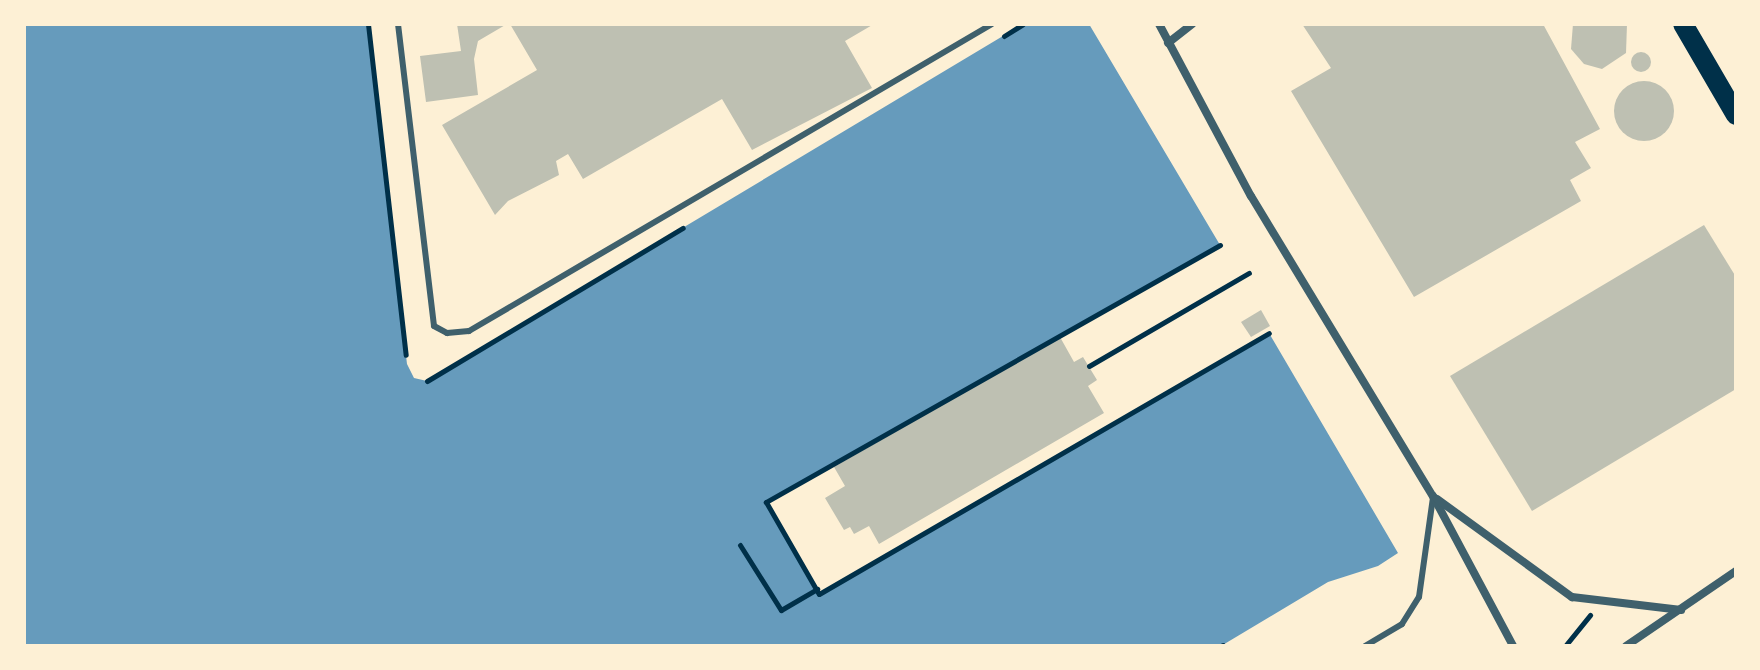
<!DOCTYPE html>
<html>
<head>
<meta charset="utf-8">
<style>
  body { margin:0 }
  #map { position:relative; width:1760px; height:670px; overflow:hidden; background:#fdf0d5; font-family:"Nunito Sans",sans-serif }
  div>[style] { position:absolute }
  .water>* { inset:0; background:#669bbc }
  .building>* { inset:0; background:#bec0b2 }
  .round { border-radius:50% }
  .path>* { height:5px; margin:-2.5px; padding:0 2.5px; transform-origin:2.5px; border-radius:2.5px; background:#003049 }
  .service>* { height:6px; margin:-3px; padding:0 3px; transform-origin:3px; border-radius:3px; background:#3f606c }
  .minor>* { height:8px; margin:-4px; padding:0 4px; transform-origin:4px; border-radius:4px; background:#3f606c }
  .primary>* { height:20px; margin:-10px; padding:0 10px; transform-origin:10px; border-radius:10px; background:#003049 }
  span { translate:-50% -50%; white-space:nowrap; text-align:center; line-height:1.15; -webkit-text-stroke:6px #fdf0d5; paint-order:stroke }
  .frame { position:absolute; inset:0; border:26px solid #fdf0d5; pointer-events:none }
</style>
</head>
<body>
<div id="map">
  <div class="water">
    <i style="clip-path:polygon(24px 24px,368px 24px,407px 364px,414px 378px,427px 381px,1023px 24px,1089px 24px,1220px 245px,766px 502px,819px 593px,1269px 333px,1398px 553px,1378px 566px,1328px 582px,1221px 646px,24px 646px)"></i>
  </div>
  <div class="building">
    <i style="clip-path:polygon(457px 24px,507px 24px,478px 41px,474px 59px,478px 95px,426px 102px,420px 56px,461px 51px)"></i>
    <i style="clip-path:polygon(510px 24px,874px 24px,845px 41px,872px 88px,752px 150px,722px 99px,583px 179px,568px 154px,556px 161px,559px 175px,508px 201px,495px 215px,442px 125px,537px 70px)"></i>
    <i style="clip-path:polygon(1302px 24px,1543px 24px,1600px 129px,1575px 142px,1591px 168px,1570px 180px,1581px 201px,1414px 297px,1291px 91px,1331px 68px)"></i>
    <i style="clip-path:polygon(1573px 24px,1627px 24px,1626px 53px,1602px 69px,1584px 64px,1571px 49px)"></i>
    <i class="round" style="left:1631px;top:52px;width:20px;height:20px"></i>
    <i class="round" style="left:1614px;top:81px;width:60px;height:60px"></i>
    <i style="clip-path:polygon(1704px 225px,1736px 277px,1736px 389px,1532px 511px,1450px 376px)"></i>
    <i style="clip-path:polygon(1261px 310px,1270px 326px,1251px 337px,1241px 322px)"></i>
    <i style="clip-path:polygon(1060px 337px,1074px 362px,1083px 357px,1097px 380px,1088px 386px,1104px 413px,879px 544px,869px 526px,854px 534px,850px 527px,844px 530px,825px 498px,845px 486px,834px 467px)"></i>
  </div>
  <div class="path">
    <i style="left:368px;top:24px;width:333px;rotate:83.5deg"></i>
    <i style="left:1004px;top:36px;width:22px;rotate:-32deg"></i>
    <i style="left:1220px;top:245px;width:522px;rotate:150.49deg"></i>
    <i style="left:766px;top:502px;width:106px;rotate:60.1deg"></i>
    <i style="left:819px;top:594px;width:520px;rotate:-30.11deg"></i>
    <i style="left:1089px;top:366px;width:185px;rotate:-30.2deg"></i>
    <i style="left:427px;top:381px;width:298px;rotate:-30.9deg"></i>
    <i style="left:740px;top:545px;width:77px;rotate:57.8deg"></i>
    <i style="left:781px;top:610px;width:42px;rotate:-30.3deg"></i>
    <i style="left:1221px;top:646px;width:2px;rotate:-27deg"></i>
    <i style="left:1565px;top:646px;width:40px;rotate:-51deg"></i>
  </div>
  <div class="service">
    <i style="left:398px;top:24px;width:304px;rotate:83.2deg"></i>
    <i style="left:434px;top:326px;width:15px;rotate:28deg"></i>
    <i style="left:447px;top:333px;width:22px;rotate:-5deg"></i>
    <i style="left:469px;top:331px;width:606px;rotate:-30.41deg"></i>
    <i style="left:1365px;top:646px;width:43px;rotate:-30.7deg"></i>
    <i style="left:1402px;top:624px;width:32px;rotate:-58deg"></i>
    <i style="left:1419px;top:597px;width:100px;rotate:-82deg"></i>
  </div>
  <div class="minor">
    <i style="left:1159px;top:24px;width:195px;rotate:61.9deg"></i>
    <i style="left:1251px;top:196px;width:351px;rotate:58.8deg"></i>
    <i style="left:1433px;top:496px;width:170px;rotate:61.9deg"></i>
    <i style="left:1168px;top:43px;width:31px;rotate:-38deg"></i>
    <i style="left:1437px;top:499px;width:167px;rotate:36deg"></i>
    <i style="left:1572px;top:597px;width:110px;rotate:6.8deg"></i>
    <i style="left:1626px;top:646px;width:133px;rotate:-34.3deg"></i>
  </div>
  <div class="primary">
    <i style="left:1683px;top:24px;width:105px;rotate:59.8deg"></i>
  </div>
  <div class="frame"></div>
</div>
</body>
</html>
